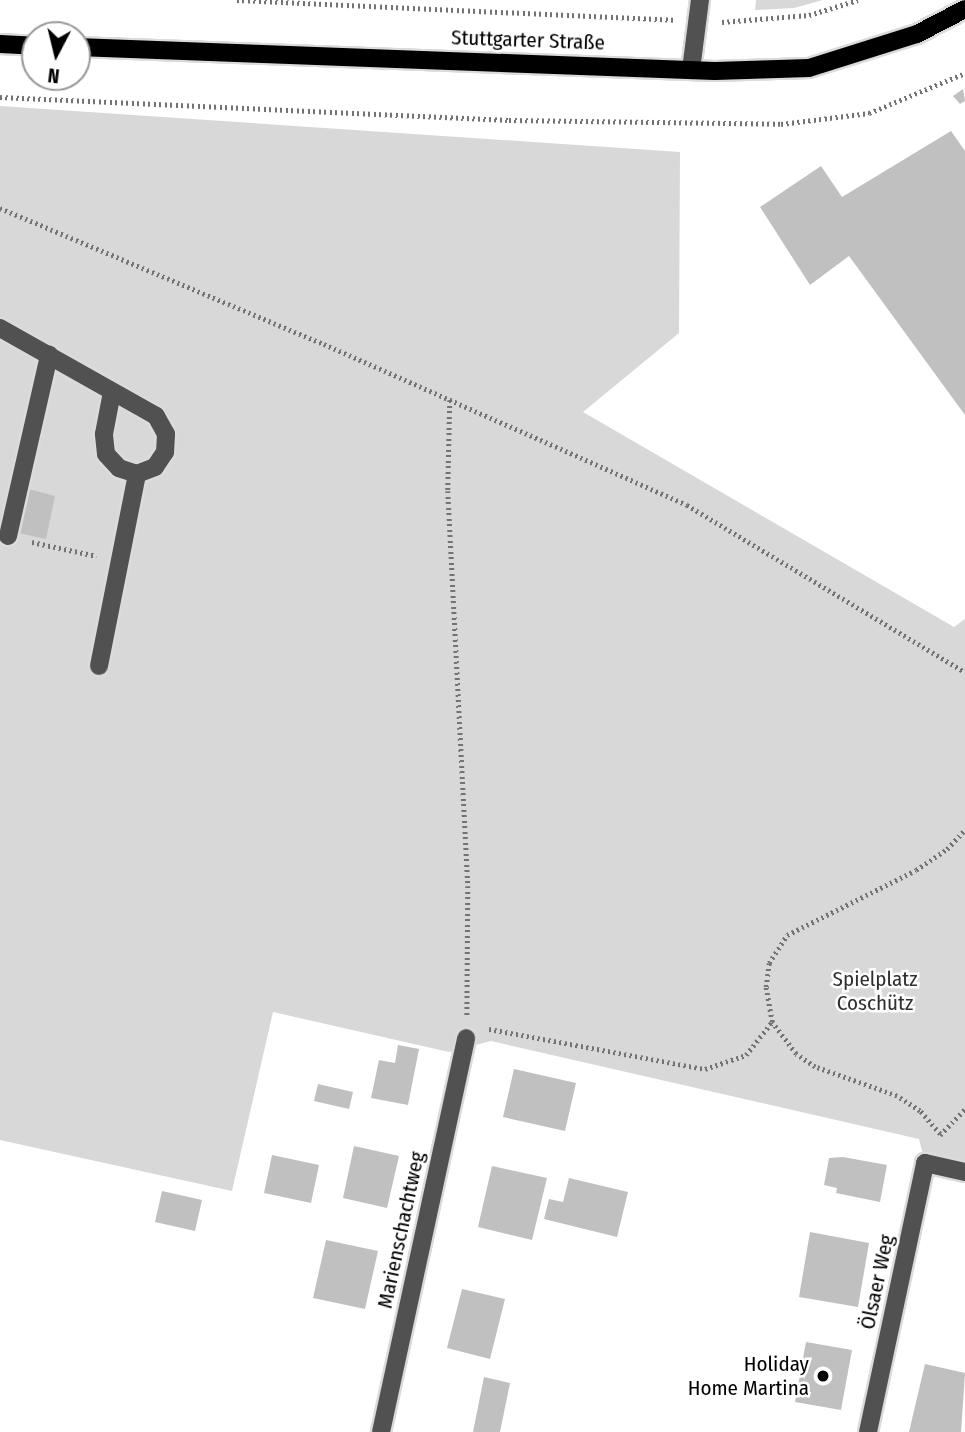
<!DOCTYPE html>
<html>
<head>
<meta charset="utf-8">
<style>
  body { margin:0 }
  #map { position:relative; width:965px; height:1432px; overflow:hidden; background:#fff; font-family:"Fira Sans Condensed",sans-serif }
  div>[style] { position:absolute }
  .green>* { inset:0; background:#d8d8d8 }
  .building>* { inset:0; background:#c0c0c0 }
  .path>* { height:4.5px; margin-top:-2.25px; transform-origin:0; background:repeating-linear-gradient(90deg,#737373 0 2px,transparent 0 5.5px) }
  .roads { filter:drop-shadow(2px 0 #dbdbdb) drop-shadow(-2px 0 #dbdbdb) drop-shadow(0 2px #dbdbdb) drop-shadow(0 -2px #dbdbdb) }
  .minor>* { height:18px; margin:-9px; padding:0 9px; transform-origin:9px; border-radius:9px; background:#515151 }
  .major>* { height:18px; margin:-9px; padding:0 9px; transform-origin:9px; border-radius:9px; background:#000 }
  .dots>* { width:19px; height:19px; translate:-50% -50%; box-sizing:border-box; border:4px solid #fff; border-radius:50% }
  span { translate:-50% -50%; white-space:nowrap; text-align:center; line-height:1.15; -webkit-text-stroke:5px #fff; paint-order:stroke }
  .street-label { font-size:21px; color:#000 }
  .park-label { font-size:21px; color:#2f2f2f }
  .poi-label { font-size:21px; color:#000 }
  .right { translate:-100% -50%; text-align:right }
  .north { position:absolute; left:21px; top:21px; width:70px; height:70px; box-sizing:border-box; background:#fff; border:2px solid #999; border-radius:50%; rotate:187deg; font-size:19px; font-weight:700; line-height:28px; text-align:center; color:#000 }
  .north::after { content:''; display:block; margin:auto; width:24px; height:32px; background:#000; clip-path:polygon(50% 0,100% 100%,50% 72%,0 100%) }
</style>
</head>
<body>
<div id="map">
  <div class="green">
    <i style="clip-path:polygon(756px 0,823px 0,794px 8px,755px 10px)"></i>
    <i style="clip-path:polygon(0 106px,680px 152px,679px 333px,583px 412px,954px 627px,965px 619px,965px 1172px,925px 1163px,919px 1139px,491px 1041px,449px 1052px,273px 1012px,232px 1191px,0 1140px)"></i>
  </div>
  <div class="building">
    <i style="clip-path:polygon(963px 89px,965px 101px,960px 104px,953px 96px)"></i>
    <i style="clip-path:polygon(951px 131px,965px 151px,965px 415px,849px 256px,810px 285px,760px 207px,821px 166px,842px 197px)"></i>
    <i style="clip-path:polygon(28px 489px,55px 496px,46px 539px,18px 533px)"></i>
    <i style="clip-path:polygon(398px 1045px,419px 1049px,408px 1105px,371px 1098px,379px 1060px,395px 1063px)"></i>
    <i style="clip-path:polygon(514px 1069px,576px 1083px,565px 1131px,503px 1117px)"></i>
    <i style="clip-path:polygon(318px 1084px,353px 1092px,349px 1109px,314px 1101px)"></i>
    <i style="clip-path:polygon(354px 1146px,399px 1156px,387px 1208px,343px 1198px)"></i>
    <i style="clip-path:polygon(272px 1155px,319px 1165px,311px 1203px,264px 1193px)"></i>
    <i style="clip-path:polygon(843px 1157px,887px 1165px,880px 1202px,836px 1193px,837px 1188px,824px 1185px,829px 1158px)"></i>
    <i style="clip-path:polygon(492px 1166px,547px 1178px,532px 1240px,478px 1227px)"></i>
    <i style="clip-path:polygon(569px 1178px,628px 1192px,617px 1237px,544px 1219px,549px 1199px,563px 1202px)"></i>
    <i style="clip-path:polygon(162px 1191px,202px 1200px,195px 1231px,155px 1222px)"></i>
    <i style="clip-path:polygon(810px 1232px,869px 1243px,858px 1307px,799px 1297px)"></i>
    <i style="clip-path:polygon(326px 1240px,378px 1251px,365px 1309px,313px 1298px)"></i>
    <i style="clip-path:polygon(462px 1289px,505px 1299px,490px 1359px,447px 1348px)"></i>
    <i style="clip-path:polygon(806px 1342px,852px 1350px,841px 1410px,795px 1402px)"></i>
    <i style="clip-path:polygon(925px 1364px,965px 1373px,961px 1432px,909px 1432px)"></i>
    <i style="clip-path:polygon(484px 1377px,510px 1383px,500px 1432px,473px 1432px)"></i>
  </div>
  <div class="path">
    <i style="left:237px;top:0;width:437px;rotate:2.6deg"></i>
    <i style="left:722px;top:22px;width:87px;rotate:-4.6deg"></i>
    <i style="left:809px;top:15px;width:51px;rotate:-17deg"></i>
    <i style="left:0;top:97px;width:510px;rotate:2.59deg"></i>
    <i style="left:509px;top:120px;width:272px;rotate:0.8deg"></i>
    <i style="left:781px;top:124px;width:89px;rotate:-7.1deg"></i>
    <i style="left:869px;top:113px;width:104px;rotate:-22.6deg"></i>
    <i style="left:0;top:208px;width:351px;rotate:22.8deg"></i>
    <i style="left:324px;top:344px;width:397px;rotate:23.9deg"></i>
    <i style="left:687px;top:505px;width:324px;rotate:31deg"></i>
    <i style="left:450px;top:400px;width:91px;rotate:91.3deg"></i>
    <i style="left:448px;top:491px;width:396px;rotate:87.1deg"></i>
    <i style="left:468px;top:886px;width:129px;rotate:90.4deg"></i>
    <i style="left:32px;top:542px;width:66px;rotate:12.3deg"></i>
    <i style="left:489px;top:1029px;width:220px;rotate:10.5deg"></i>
    <i style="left:705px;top:1069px;width:43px;rotate:-18.9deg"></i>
    <i style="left:746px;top:1055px;width:42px;rotate:-51.8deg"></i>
    <i style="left:940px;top:1134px;width:30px;rotate:-131deg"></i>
    <i style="left:920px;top:1111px;width:27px;rotate:-147deg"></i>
    <i style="left:897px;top:1096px;width:87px;rotate:-160.5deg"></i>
    <i style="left:815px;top:1067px;width:23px;rotate:-146deg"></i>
    <i style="left:796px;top:1054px;width:40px;rotate:-127deg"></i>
    <i style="left:772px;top:1022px;width:36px;rotate:-100deg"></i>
    <i style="left:766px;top:987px;width:24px;rotate:-83deg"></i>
    <i style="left:769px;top:963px;width:33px;rotate:-57deg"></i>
    <i style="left:787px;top:935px;width:144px;rotate:-26.7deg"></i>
    <i style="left:916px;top:870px;width:37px;rotate:-34deg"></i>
    <i style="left:947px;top:849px;width:26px;rotate:-47deg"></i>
    <i style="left:940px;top:1135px;width:36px;rotate:-46deg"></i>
  </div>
  <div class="roads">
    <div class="minor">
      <i style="left:691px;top:70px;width:71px;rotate:-82.7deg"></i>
      <i style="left:0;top:328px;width:179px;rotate:29.4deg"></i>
      <i style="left:156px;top:416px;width:21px;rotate:61deg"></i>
      <i style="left:166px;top:434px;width:18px;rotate:93deg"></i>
      <i style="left:165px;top:452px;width:18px;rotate:124deg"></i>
      <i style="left:155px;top:467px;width:19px;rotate:159deg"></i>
      <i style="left:137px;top:474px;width:19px;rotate:-162deg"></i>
      <i style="left:119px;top:468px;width:19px;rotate:-133deg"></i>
      <i style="left:106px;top:454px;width:20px;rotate:-96deg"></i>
      <i style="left:104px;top:434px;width:43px;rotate:-79.2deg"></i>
      <i style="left:8px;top:536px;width:186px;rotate:-77.2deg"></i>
      <i style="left:99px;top:666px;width:196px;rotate:-78.8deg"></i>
      <i style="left:381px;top:1432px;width:403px;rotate:-77.8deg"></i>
      <i style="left:868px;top:1432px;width:275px;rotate:-78deg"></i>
      <i style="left:925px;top:1163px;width:41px;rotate:12.7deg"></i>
    </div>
    <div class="major">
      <i style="left:0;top:44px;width:35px;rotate:3deg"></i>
      <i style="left:77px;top:47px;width:638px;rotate:2.15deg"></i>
      <i style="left:715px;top:71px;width:94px;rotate:-1.8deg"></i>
      <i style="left:809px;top:68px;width:113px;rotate:-17.5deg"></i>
      <i style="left:917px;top:34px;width:54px;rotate:-27.5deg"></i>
    </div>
  </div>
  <div class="dots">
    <i style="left:823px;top:1376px;background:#000"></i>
  </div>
  <div class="street-label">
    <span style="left:528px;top:40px;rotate:2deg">Stuttgarter Straße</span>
    <span style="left:401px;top:1230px;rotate:-78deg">Marienschachtweg</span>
    <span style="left:877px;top:1282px;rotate:-78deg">Ölsaer Weg</span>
  </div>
  <div class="park-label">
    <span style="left:875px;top:991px">Spielplatz<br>Coschütz</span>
  </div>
  <div class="poi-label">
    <span class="right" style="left:809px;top:1376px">Holiday<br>Home Martina</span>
  </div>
  <div class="north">N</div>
</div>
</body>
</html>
